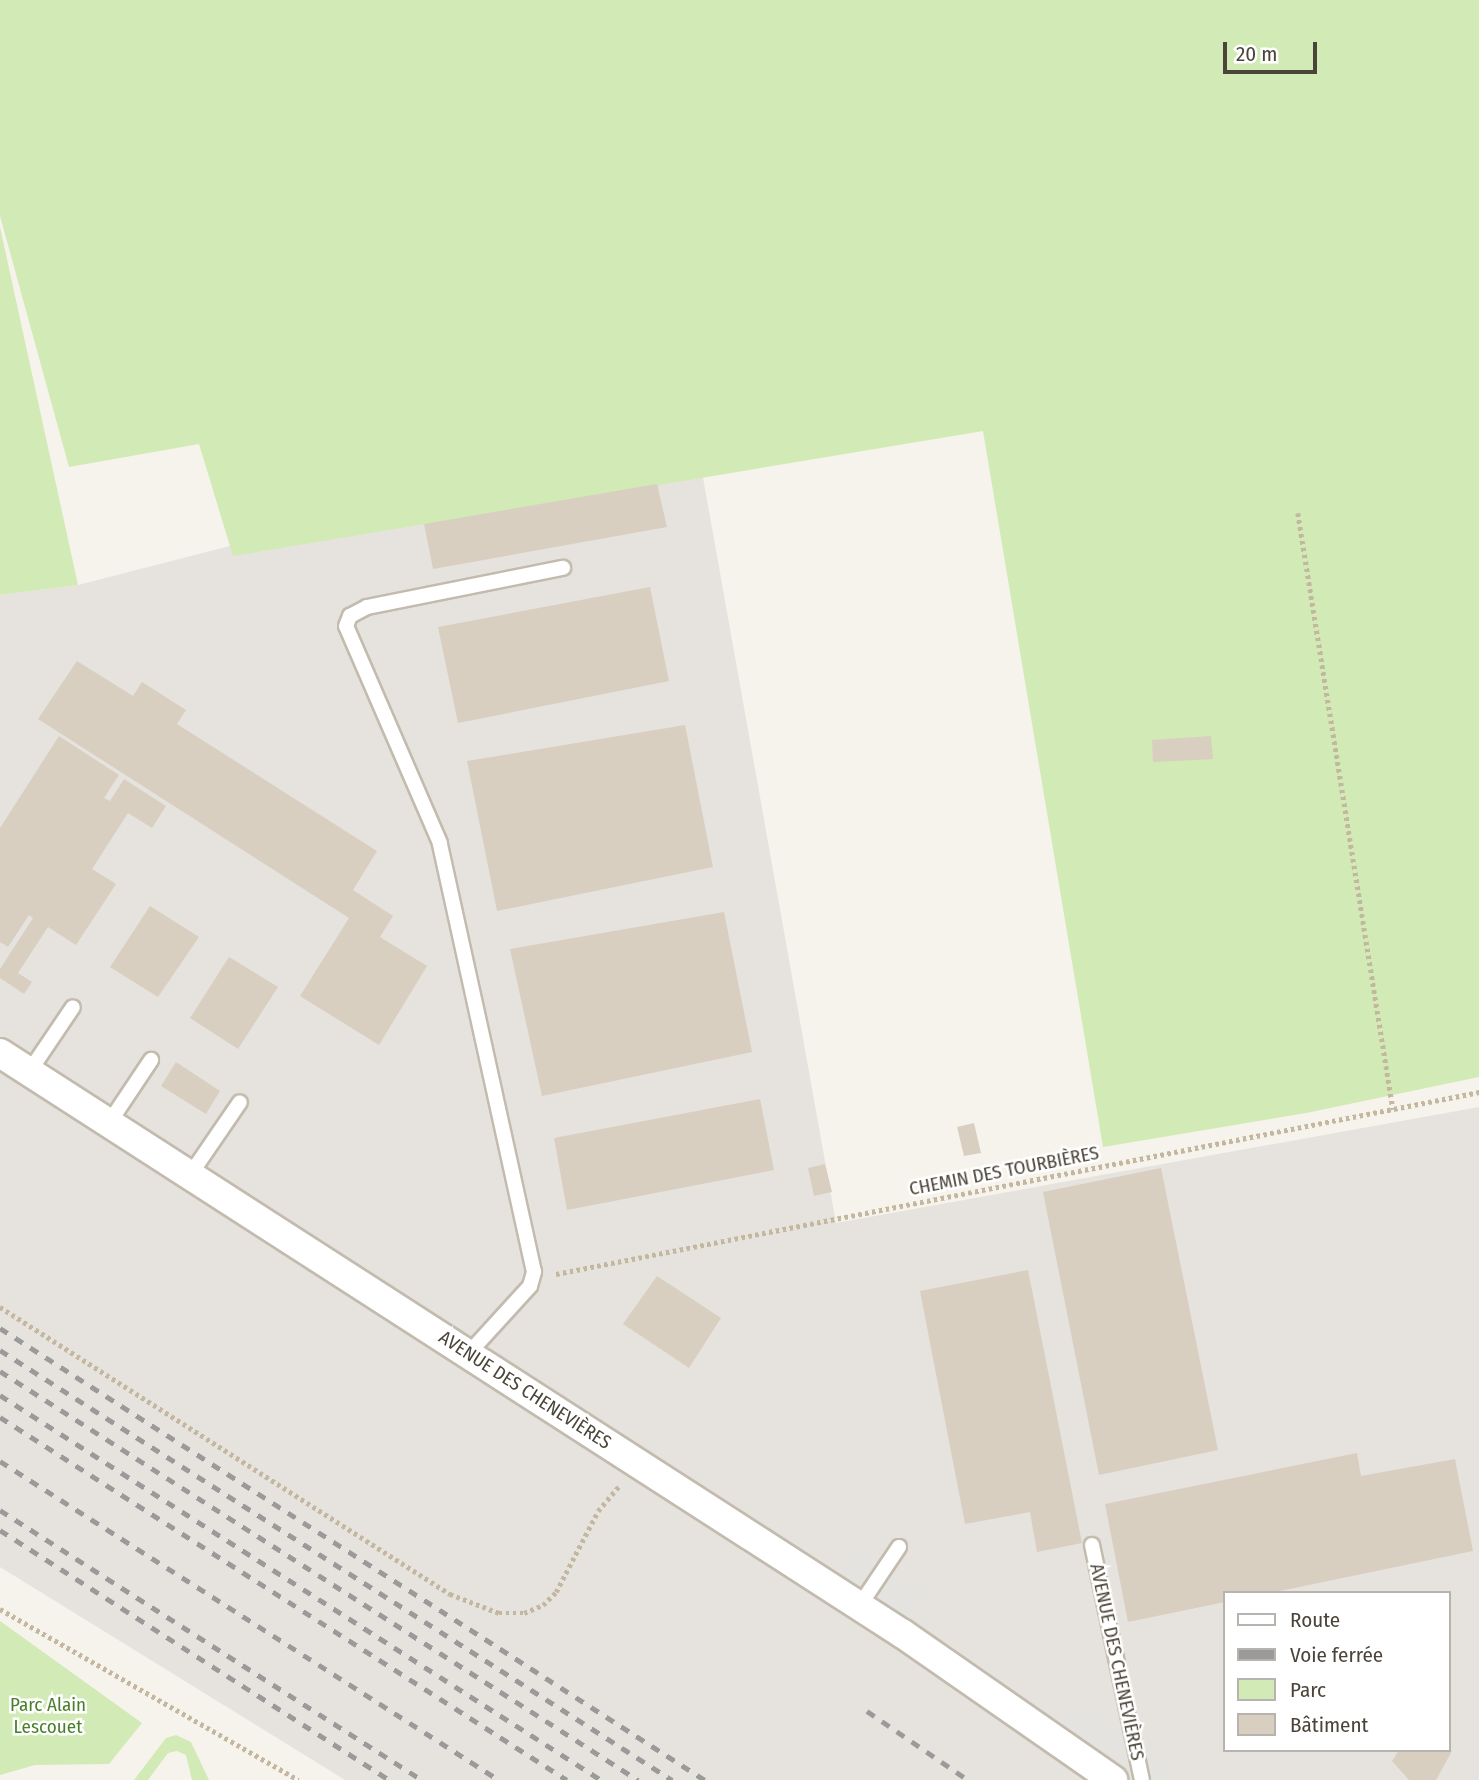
<!DOCTYPE html>
<html>
<head>
<meta charset="utf-8">
<style>
  body { margin:0 }
  #map { position:relative; width:1479px; height:1780px; overflow:hidden; background:#f6f3ec; font-family:"Fira Sans Condensed",sans-serif }
  div>[style] { position:absolute }
  .industrial>* { inset:0; background:#e6e2dd }
  .green>* { inset:0; background:#d2eab5 }
  .parking>* { inset:0; background:#e5e3e0 }
  .building>* { inset:0; background:#d8cfc1 }
  .path>* { height:4.5px; margin-top:-2.25px; transform-origin:0; background:repeating-linear-gradient(90deg,#c4b79f 0 3.5px,transparent 0 7px) }
  .roads { filter:drop-shadow(2px 0 #c2bbae) drop-shadow(-2px 0 #c2bbae) drop-shadow(0 2px #c2bbae) drop-shadow(0 -2px #c2bbae) }
  .service>* { height:14px; margin:-7px; padding:0 7px; transform-origin:7px; border-radius:7px; background:#fff }
  .minor>* { height:28px; margin:-14px; padding:0 14px; transform-origin:14px; border-radius:14px; background:#fff }
  .rail>* { height:5px; margin-top:-2.5px; transform-origin:0; background:repeating-linear-gradient(90deg,#9a9a9a 0 9px,transparent 0 18px) }
  span { translate:-50% -50%; white-space:nowrap; text-align:center; line-height:1.15; -webkit-text-stroke:5px #fff; paint-order:stroke }
  .street-label { font-size:19px; color:#4b4439 }
  .park-label { font-size:19px; color:#4a7f2a }
  .legend { position:absolute; left:1223px; top:1591px; width:228px; height:161px; box-sizing:border-box; background:#fff; border:2px solid #b7b4b0; margin:0; padding:9px 12px; list-style:none; font-size:21px; color:#4b4439 }
  .legend li { display:flex; align-items:center; gap:14px; height:35px }
  .legend b { width:35px; border:2px solid #b7b4b0 }
  .scale { position:absolute; left:1223px; top:42px; width:94px; height:32px; box-sizing:border-box; border:4px solid #4b4439; border-top:0; padding-left:9px; font-size:21px; line-height:24px; white-space:nowrap; color:#4b4439; -webkit-text-stroke:5px #fff; paint-order:stroke }
</style>
</head>
<body>
<div id="map">
  <div class="industrial">
    <i style="clip-path:polygon(evenodd,694px 427px,836px 1223px,1479px 1107px,1479px 1780px,345px 1780px,0 1567px,0 595px,78px 585px,694px 427px,1225px 1593px,1449px 1593px,1449px 1750px,1225px 1750px,1225px 1593px)"></i>
  </div>
  <div class="green">
    <i style="clip-path:polygon(0 0,1479px 0,1479px 1077px,1306px 1113px,1103px 1147px,983px 431px,233px 556px,199px 444px,69px 467px,0 216px)"></i>
    <i style="clip-path:polygon(0 227px,78px 585px,0 595px)"></i>
    <i style="clip-path:polygon(0 1621px,142px 1723px,109px 1764px,35px 1765px,0 1775px)"></i>
    <i style="clip-path:polygon(176px 1735px,191px 1742px,209px 1780px,192px 1780px,186px 1755px,177px 1751px,168px 1753px,148px 1780px,134px 1780px,166px 1738px)"></i>
  </div>
  <div class="parking">
    <i style="clip-path:polygon(854px 1545px,931px 1595px,910px 1622px,835px 1573px)"></i>
    <i style="clip-path:polygon(1081px 1697px,1179px 1764px,1166px 1780px,1143px 1780px,1061px 1723px)"></i>
  </div>
  <div class="building">
    <i style="clip-path:polygon(657px 484px,667px 527px,433px 569px,424px 524px)"></i>
    <i style="clip-path:polygon(650px 587px,669px 681px,458px 723px,438px 627px)"></i>
    <i style="clip-path:polygon(77px 661px,133px 696px,142px 682px,186px 710px,177px 724px,377px 851px,353px 890px,393px 916px,380px 937px,427px 966px,379px 1045px,300px 996px,349px 918px,38px 719px)"></i>
    <i style="clip-path:polygon(685px 725px,713px 867px,497px 911px,467px 761px)"></i>
    <i style="clip-path:polygon(59px 736px,119px 775px,104px 798px,110px 801px,124px 779px,166px 806px,152px 828px,128px 813px,92px 869px,116px 884px,76px 945px,48px 927px,18px 973px,32px 982px,24px 994px,0 978px,0 969px,33px 918px,29px 915px,8px 947px,0 942px,0 828px)"></i>
    <i style="clip-path:polygon(1211px 736px,1213px 759px,1153px 762px,1152px 740px)"></i>
    <i style="clip-path:polygon(150px 906px,199px 937px,158px 997px,110px 967px)"></i>
    <i style="clip-path:polygon(724px 912px,752px 1052px,542px 1096px,510px 949px)"></i>
    <i style="clip-path:polygon(229px 957px,278px 987px,238px 1049px,190px 1018px)"></i>
    <i style="clip-path:polygon(176px 1062px,220px 1091px,206px 1114px,161px 1086px)"></i>
    <i style="clip-path:polygon(760px 1099px,774px 1170px,567px 1210px,554px 1138px)"></i>
    <i style="clip-path:polygon(974px 1123px,981px 1153px,964px 1156px,957px 1127px)"></i>
    <i style="clip-path:polygon(825px 1164px,832px 1192px,814px 1196px,808px 1168px)"></i>
    <i style="clip-path:polygon(1161px 1168px,1218px 1450px,1099px 1475px,1043px 1192px)"></i>
    <i style="clip-path:polygon(1028px 1270px,1082px 1543px,1037px 1552px,1030px 1512px,965px 1524px,920px 1291px)"></i>
    <i style="clip-path:polygon(657px 1276px,721px 1318px,689px 1368px,623px 1324px)"></i>
    <i style="clip-path:polygon(1357px 1453px,1361px 1476px,1455px 1459px,1473px 1551px,1270px 1593px,1225px 1593px,1225px 1602px,1128px 1622px,1105px 1504px)"></i>
    <i style="clip-path:polygon(1399px 1750px,1450px 1750px,1452px 1751px,1436px 1780px,1409px 1780px,1392px 1761px)"></i>
  </div>
  <div class="path">
    <i style="left:1298px;top:513px;width:604px;rotate:80.94deg"></i>
    <i style="left:556px;top:1274px;width:941px;rotate:-11.15deg"></i>
    <i style="left:0;top:1307px;width:534px;rotate:32.53deg"></i>
    <i style="left:450px;top:1594px;width:53px;rotate:21.2deg"></i>
    <i style="left:499px;top:1613px;width:25px"></i>
    <i style="left:524px;top:1613px;width:21px;rotate:-23deg"></i>
    <i style="left:543px;top:1605px;width:18px;rotate:-45deg"></i>
    <i style="left:556px;top:1592px;width:91px;rotate:-62.6deg"></i>
    <i style="left:598px;top:1511px;width:34px;rotate:-50deg"></i>
    <i style="left:0;top:1609px;width:344px;rotate:29.8deg"></i>
  </div>
  <div class="roads">
    <div class="service">
      <i style="left:29px;top:1072px;width:78px;rotate:-55.9deg"></i>
      <i style="left:109px;top:1123px;width:76px;rotate:-56.3deg"></i>
      <i style="left:190px;top:1175px;width:88px;rotate:-55.6deg"></i>
      <i style="left:468px;top:1354px;width:92px;rotate:-47.6deg"></i>
      <i style="left:530px;top:1286px;width:15px;rotate:-74deg"></i>
      <i style="left:534px;top:1272px;width:439px;rotate:-102.4deg"></i>
      <i style="left:440px;top:843px;width:236px;rotate:-113.4deg"></i>
      <i style="left:346px;top:626px;width:11px;rotate:-68deg"></i>
      <i style="left:350px;top:616px;width:19px;rotate:-28deg"></i>
      <i style="left:367px;top:607px;width:200px;rotate:-11.3deg"></i>
      <i style="left:1092px;top:1545px;width:240px;rotate:78deg"></i>
      <i style="left:860px;top:1605px;width:70px;rotate:-56.1deg"></i>
    </div>
    <div class="minor">
      <i style="left:0;top:1053px;width:1074px;rotate:32.76deg"></i>
      <i style="left:903px;top:1634px;width:256px;rotate:34.8deg"></i>
    </div>
  </div>
  <div class="rail">
    <i style="left:0;top:1328px;width:837px;rotate:32.67deg"></i>
    <i style="left:0;top:1350px;width:798px;rotate:32.61deg"></i>
    <i style="left:0;top:1371px;width:758px;rotate:32.66deg"></i>
    <i style="left:0;top:1395px;width:714px;rotate:32.64deg"></i>
    <i style="left:0;top:1417px;width:673px;rotate:32.63deg"></i>
    <i style="left:0;top:1461px;width:592px;rotate:32.59deg"></i>
    <i style="left:0;top:1510px;width:501px;rotate:32.61deg"></i>
    <i style="left:0;top:1530px;width:463px;rotate:32.7deg"></i>
    <i style="left:867px;top:1711px;width:122px;rotate:34.3deg"></i>
  </div>
  <div class="street-label">
    <span style="left:1004px;top:1171px;rotate:-11deg">CHEMIN DES TOURBIÈRES</span>
    <span style="left:525px;top:1390px;rotate:33deg">AVENUE DES CHENEVIÈRES</span>
    <span style="left:1117px;top:1662px;rotate:78deg">AVENUE DES CHENEVIÈRES</span>
  </div>
  <div class="park-label">
    <span style="left:48px;top:1716px">Parc Alain<br>Lescouet</span>
  </div>
  <ul class="legend">
  <li><b style="height:9px;background:#fff"></b>Route</li>
  <li><b style="height:9px;background:#9a9a9a"></b>Voie ferrée</li>
  <li><b style="height:19px;background:#d2eab5"></b>Parc</li>
  <li><b style="height:19px;background:#d8cfc1"></b>Bâtiment</li>
  </ul>
  <div class="scale">20 m</div>
</div>
</body>
</html>
